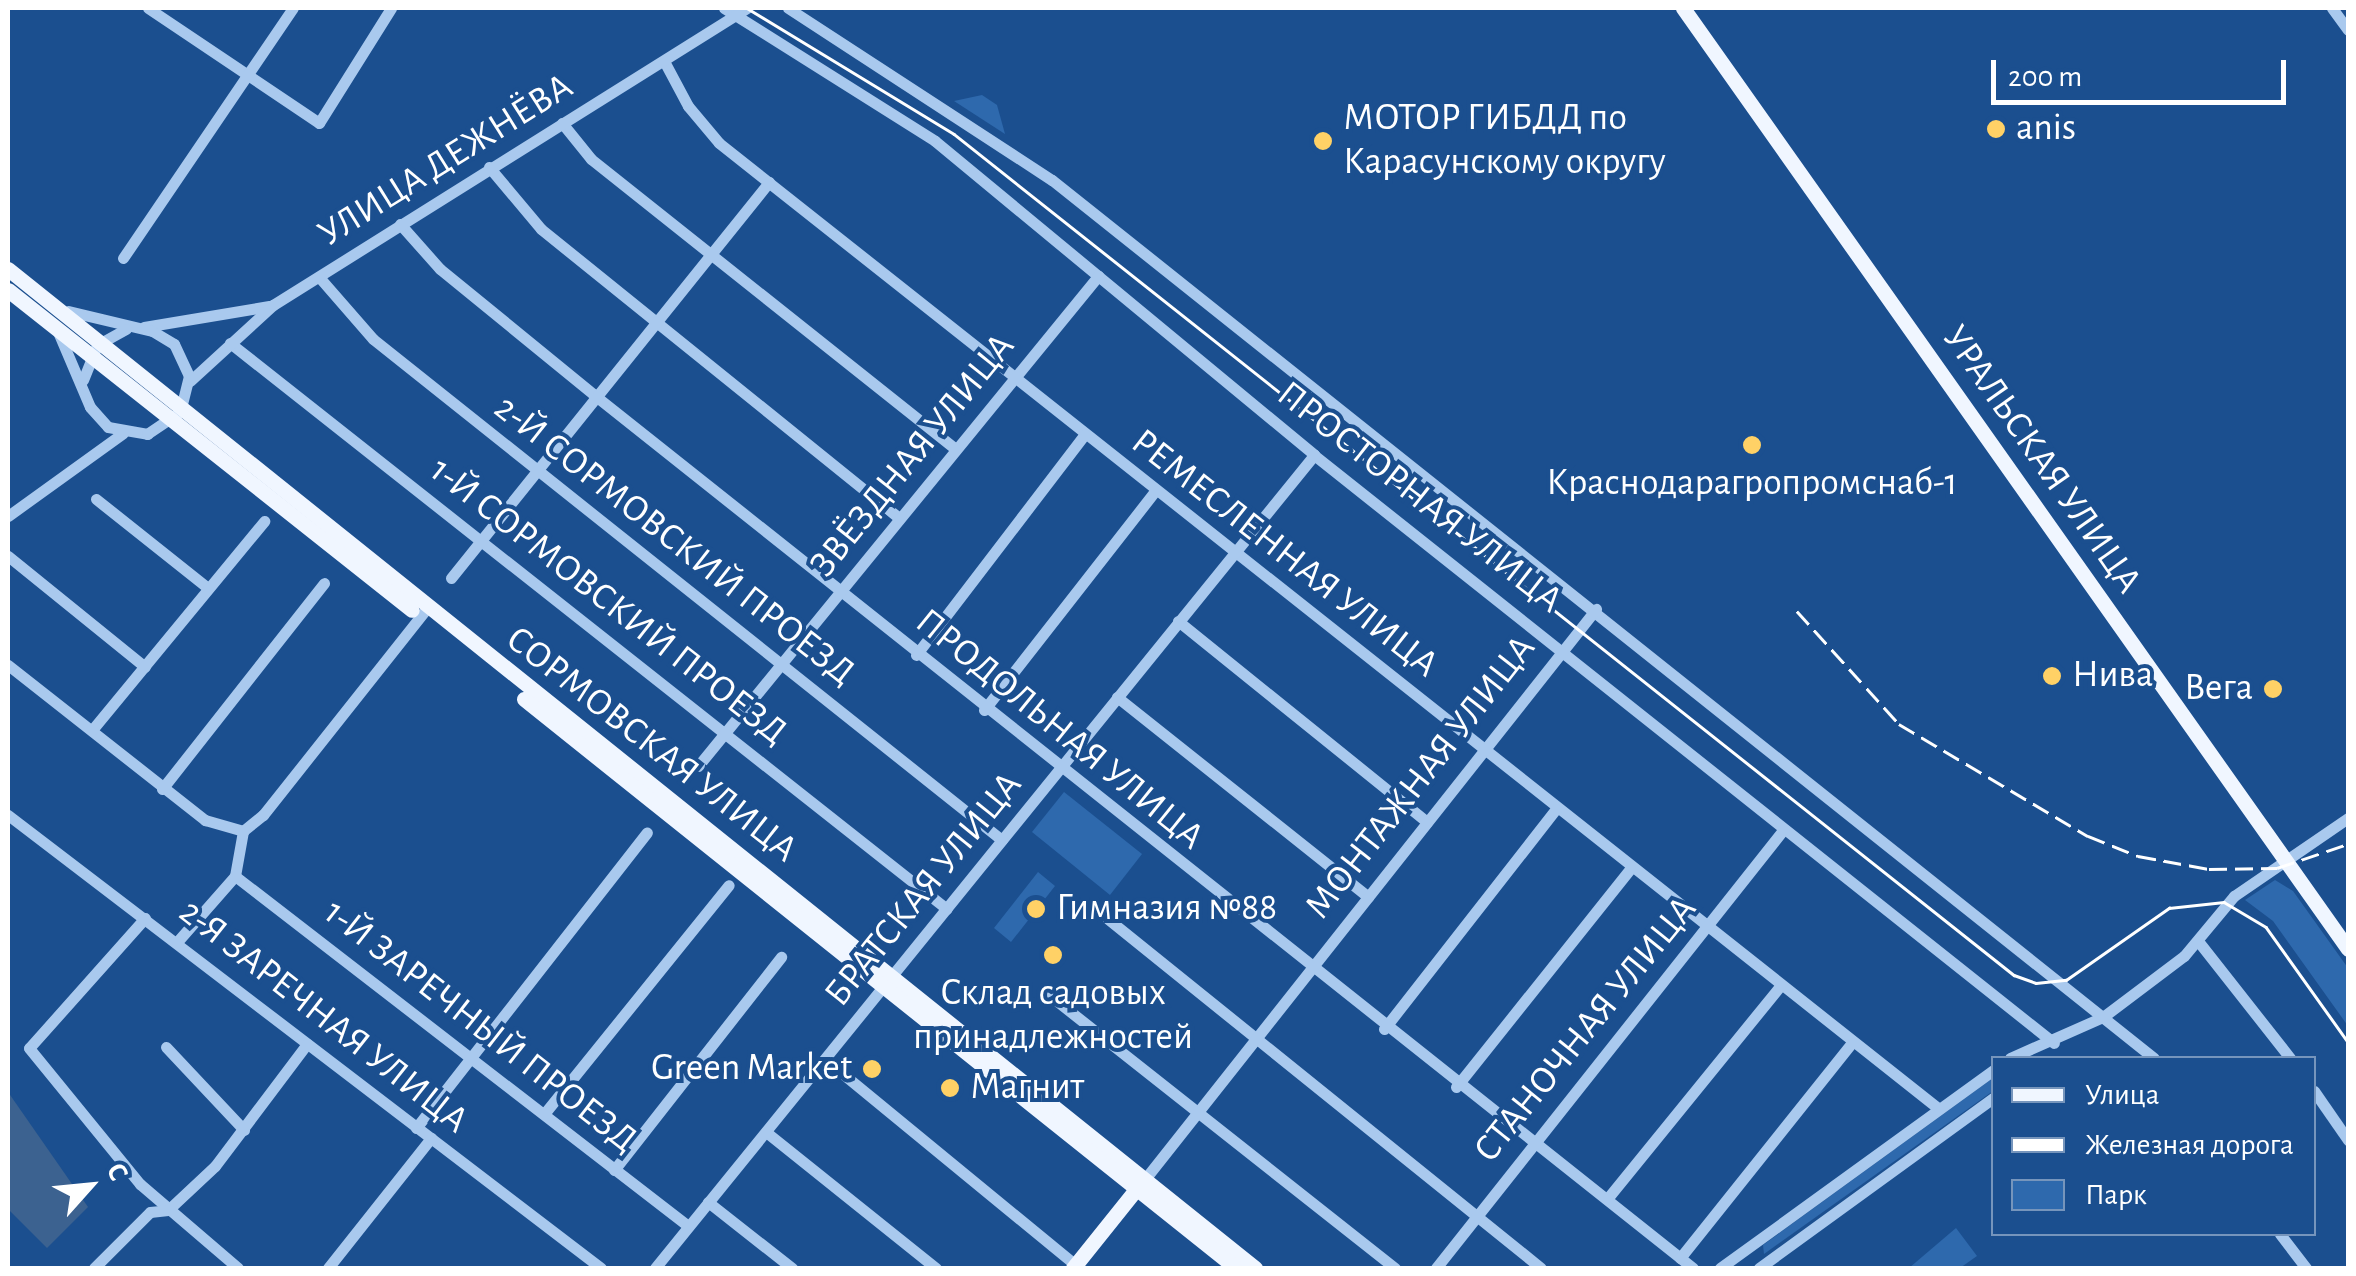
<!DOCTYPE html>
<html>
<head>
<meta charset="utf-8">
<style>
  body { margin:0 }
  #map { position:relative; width:2356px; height:1276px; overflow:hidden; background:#1b4f8f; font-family:"Alegreya Sans",sans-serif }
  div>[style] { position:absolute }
  .green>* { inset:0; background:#2e69ad }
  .water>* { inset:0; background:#3c6290 }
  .minor>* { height:11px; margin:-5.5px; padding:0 5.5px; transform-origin:5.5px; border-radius:5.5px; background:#a9c9ee }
  .major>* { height:15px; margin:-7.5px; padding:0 7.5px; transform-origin:7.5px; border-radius:7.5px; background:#f0f6ff }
  .tram>* { height:2.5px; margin:-1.25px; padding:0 1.25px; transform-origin:1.25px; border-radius:1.25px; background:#fff }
  .rail>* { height:2.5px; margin-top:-1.25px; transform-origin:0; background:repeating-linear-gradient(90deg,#fff 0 18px,transparent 0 26px) }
  .dots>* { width:28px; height:28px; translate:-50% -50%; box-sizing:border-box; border:5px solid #1b4f8f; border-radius:50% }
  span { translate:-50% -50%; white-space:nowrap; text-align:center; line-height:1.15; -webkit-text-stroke:8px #1b4f8f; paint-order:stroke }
  .poi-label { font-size:38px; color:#fff }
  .left { translate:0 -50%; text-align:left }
  .right { translate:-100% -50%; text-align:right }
  .street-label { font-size:38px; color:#fff }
  .frame { position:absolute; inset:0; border:10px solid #fff; pointer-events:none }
  .legend { position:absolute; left:1991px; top:1056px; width:325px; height:180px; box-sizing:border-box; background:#1b4f8f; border:2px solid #7695bc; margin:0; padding:12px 18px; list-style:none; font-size:30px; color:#fff }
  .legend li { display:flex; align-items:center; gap:20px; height:50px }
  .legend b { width:50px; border:2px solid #7695bc }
  .north { position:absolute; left:40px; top:1136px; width:100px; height:100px; -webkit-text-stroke:8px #1b4f8f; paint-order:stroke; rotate:63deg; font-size:28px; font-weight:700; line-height:40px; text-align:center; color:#fff }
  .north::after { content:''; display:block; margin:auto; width:35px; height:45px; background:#fff; clip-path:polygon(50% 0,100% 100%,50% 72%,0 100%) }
  .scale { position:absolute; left:1991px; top:60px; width:295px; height:45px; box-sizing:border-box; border:5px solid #fff; border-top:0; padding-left:12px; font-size:30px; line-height:35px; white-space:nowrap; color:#fff; -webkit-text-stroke:8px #1b4f8f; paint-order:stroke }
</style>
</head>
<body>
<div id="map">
  <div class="green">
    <i style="clip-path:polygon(982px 95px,997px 105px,1005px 134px,954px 101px)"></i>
    <i style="clip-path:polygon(1064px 792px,1142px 854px,1110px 895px,1032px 832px)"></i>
    <i style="clip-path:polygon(1038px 872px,1055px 886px,1011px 942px,994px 928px)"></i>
    <i style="clip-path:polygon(2275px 880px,2293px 891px,2348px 968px,2348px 1026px,2273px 921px,2245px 900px)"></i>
    <i style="clip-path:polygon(1993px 1078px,1993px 1091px,1764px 1254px,1763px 1245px)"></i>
    <i style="clip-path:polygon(1956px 1228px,1977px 1256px,1960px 1268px,1909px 1268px)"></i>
  </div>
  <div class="water">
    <i style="clip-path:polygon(8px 1092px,88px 1207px,47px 1248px,8px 1209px)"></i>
  </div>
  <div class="minor">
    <i style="left:148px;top:8px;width:206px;rotate:33.9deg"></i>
    <i style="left:319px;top:123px;width:136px;rotate:-57.9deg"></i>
    <i style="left:724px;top:8px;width:249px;rotate:32.2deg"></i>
    <i style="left:935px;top:141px;width:492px;rotate:39.6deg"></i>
    <i style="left:1314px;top:455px;width:945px;rotate:38.47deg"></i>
    <i style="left:788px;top:8px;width:315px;rotate:33.1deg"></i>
    <i style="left:1052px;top:180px;width:1409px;rotate:38.55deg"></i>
    <i style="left:2332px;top:8px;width:27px;rotate:54deg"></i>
    <i style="left:664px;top:61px;width:51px;rotate:61.9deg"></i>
    <i style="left:688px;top:106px;width:48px;rotate:50deg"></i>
    <i style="left:719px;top:143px;width:1556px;rotate:38.37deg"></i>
    <i style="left:562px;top:123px;width:46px;rotate:51.1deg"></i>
    <i style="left:591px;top:159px;width:464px;rotate:38.5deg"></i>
    <i style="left:489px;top:167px;width:81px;rotate:50deg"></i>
    <i style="left:541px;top:229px;width:460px;rotate:38.9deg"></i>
    <i style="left:400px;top:224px;width:60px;rotate:48.4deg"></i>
    <i style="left:440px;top:269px;width:198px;rotate:39.2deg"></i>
    <i style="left:593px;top:394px;width:1405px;rotate:38.47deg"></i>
    <i style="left:123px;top:258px;width:302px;rotate:-55.8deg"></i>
    <i style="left:319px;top:277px;width:82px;rotate:48.9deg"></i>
    <i style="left:373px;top:339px;width:804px;rotate:38.54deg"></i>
    <i style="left:144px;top:327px;width:127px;rotate:-9.5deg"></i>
    <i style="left:59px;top:334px;width:79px;rotate:67deg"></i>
    <i style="left:90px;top:407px;width:27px;rotate:48deg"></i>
    <i style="left:108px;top:427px;width:40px;rotate:10deg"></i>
    <i style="left:147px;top:434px;width:40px;rotate:-34deg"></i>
    <i style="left:180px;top:412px;width:37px;rotate:-76deg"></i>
    <i style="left:189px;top:376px;width:35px;rotate:-115deg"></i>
    <i style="left:174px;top:344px;width:26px;rotate:-149deg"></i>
    <i style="left:152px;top:331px;width:86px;rotate:-166.6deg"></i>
    <i style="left:230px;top:343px;width:913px;rotate:38.29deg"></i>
    <i style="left:83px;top:380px;width:38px;rotate:-68deg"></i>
    <i style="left:97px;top:345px;width:33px;rotate:-29deg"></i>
    <i style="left:190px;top:381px;width:113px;rotate:-42.5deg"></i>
    <i style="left:273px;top:305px;width:559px;rotate:-32.07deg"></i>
    <i style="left:96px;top:499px;width:143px;rotate:38.5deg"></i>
    <i style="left:8px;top:516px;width:142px;rotate:-35.8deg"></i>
    <i style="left:8px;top:556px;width:176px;rotate:39deg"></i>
    <i style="left:451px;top:578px;width:508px;rotate:-51.23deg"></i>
    <i style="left:1178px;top:621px;width:320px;rotate:38.9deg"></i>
    <i style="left:916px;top:655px;width:278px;rotate:-52.6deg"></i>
    <i style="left:8px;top:665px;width:251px;rotate:38.2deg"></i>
    <i style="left:205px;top:820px;width:40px;rotate:16deg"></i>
    <i style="left:1117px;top:697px;width:321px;rotate:38.5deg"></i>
    <i style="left:984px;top:710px;width:278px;rotate:-52deg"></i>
    <i style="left:92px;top:730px;width:271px;rotate:-50.5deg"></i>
    <i style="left:698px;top:766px;width:633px;rotate:-50.77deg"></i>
    <i style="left:162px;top:789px;width:262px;rotate:-51.8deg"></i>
    <i style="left:8px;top:815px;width:746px;rotate:37.38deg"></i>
    <i style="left:235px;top:876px;width:572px;rotate:37.69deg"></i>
    <i style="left:145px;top:918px;width:174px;rotate:131.7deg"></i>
    <i style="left:29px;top:1048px;width:176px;rotate:50.8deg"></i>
    <i style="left:140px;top:1184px;width:129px;rotate:40.6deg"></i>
    <i style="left:1108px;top:919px;width:556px;rotate:38.87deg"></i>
    <i style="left:2198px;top:941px;width:149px;rotate:51.8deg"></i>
    <i style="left:177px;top:942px;width:88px;rotate:-48.7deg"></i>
    <i style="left:235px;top:876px;width:46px;rotate:-79.9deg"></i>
    <i style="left:243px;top:831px;width:26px;rotate:-39deg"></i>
    <i style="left:263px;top:815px;width:264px;rotate:-51.6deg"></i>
    <i style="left:1048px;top:994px;width:442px;rotate:38.3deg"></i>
    <i style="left:1384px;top:1029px;width:279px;rotate:-52deg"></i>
    <i style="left:166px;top:1047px;width:114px;rotate:46.8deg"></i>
    <i style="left:2010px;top:1058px;width:102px;rotate:-23.8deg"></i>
    <i style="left:2103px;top:1017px;width:101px;rotate:-37deg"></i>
    <i style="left:2184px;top:956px;width:78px;rotate:-50.2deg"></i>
    <i style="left:2234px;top:896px;width:138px;rotate:-34.4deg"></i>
    <i style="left:826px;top:1060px;width:323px;rotate:39.4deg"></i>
    <i style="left:1456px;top:1087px;width:279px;rotate:-51.4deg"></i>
    <i style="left:2314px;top:1091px;width:60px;rotate:55.2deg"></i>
    <i style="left:544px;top:1114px;width:294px;rotate:-51.1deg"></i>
    <i style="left:416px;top:1128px;width:375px;rotate:-52deg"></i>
    <i style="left:766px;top:1132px;width:218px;rotate:38.7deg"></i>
    <i style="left:614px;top:1170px;width:271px;rotate:-51.9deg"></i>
    <i style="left:1145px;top:1179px;width:727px;rotate:-51.65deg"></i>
    <i style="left:1607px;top:1199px;width:274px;rotate:-50.9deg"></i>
    <i style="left:708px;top:1202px;width:107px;rotate:38.2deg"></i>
    <i style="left:2280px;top:1234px;width:43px;rotate:52.6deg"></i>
    <i style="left:1680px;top:1258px;width:274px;rotate:-51.4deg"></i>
    <i style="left:94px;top:1268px;width:79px;rotate:-45deg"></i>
    <i style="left:150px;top:1212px;width:18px;rotate:-6deg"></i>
    <i style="left:168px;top:1210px;width:64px;rotate:-43.1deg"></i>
    <i style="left:215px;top:1166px;width:153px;rotate:-53deg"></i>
    <i style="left:328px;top:1268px;width:166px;rotate:-51.6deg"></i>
    <i style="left:655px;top:1268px;width:1047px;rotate:-50.97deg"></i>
    <i style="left:1436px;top:1268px;width:560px;rotate:-51.6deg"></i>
    <i style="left:1720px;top:1268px;width:338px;rotate:-35.9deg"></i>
    <i style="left:1759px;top:1268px;width:291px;rotate:-36deg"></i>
  </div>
  <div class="major">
    <i style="left:1683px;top:8px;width:1152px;rotate:54.75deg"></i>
    <i style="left:8px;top:269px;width:1598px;rotate:38.7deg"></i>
    <i style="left:8px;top:290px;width:515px;rotate:38.38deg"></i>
    <i style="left:524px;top:699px;width:911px;rotate:38.63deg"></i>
    <i style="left:1073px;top:1268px;width:110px;rotate:-51.3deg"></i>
  </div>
  <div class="tram">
    <i style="left:747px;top:8px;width:242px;rotate:31.3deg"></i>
    <i style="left:954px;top:134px;width:1353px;rotate:38.43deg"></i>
    <i style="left:2014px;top:975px;width:23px;rotate:20deg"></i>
    <i style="left:2036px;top:983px;width:30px;rotate:-6deg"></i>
    <i style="left:2066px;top:980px;width:126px;rotate:-35deg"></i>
    <i style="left:2169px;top:908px;width:55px;rotate:-6.2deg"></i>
    <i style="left:2224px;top:902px;width:49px;rotate:30.8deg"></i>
    <i style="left:2266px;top:927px;width:141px;rotate:54.5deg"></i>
  </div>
  <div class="rail">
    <i style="left:1797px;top:611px;width:152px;rotate:47.9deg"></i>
    <i style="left:1899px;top:724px;width:220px;rotate:30.7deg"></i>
    <i style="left:2088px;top:836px;width:54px;rotate:21.8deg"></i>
    <i style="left:2138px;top:856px;width:72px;rotate:10.4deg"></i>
    <i style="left:2209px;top:869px;width:68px;rotate:-0.8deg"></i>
    <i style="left:2277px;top:868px;width:75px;rotate:-18.7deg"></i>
  </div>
  <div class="dots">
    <i style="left:1996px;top:129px;background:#ffd166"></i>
    <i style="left:1323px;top:141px;background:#ffd166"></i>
    <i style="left:1752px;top:445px;background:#ffd166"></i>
    <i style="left:2052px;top:676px;background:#ffd166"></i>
    <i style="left:2273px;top:689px;background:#ffd166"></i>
    <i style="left:1036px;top:909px;background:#ffd166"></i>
    <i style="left:1053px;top:955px;background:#ffd166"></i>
    <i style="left:872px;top:1069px;background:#ffd166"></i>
    <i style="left:950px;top:1088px;background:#ffd166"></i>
  </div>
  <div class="poi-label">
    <span class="left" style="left:1343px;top:141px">МОТОР ГИБДД по<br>Карасунскому округу</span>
    <span class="left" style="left:2016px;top:129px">anis</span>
    <span style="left:1752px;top:484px">Краснодарагропромснаб-1</span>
    <span class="left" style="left:2072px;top:676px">Нива</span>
    <span class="right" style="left:2253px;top:689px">Вега</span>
    <span class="left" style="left:1056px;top:909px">Гимназия №88</span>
    <span style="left:1053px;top:1016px">Склад садовых<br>принадлежностей</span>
    <span class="right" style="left:852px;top:1069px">Green Market</span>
    <span class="left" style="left:970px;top:1088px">Магнит</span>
  </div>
  <div class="street-label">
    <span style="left:446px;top:161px;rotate:-32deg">УЛИЦА ДЕЖНЁВА</span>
    <span style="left:913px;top:456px;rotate:-51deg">ЗВЁЗДНАЯ УЛИЦА</span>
    <span style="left:2041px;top:460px;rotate:55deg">УРАЛЬСКАЯ УЛИЦА</span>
    <span style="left:1419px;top:498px;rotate:38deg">ПРОСТОРНАЯ УЛИЦА</span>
    <span style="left:674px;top:541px;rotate:38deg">2-Й СОРМОВСКИЙ ПРОЕЗД</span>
    <span style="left:1284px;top:554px;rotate:38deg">РЕМЕСЛЕННАЯ УЛИЦА</span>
    <span style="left:608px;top:602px;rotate:38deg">1-Й СОРМОВСКИЙ ПРОЕЗД</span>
    <span style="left:1059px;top:730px;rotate:39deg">ПРОДОЛЬНАЯ УЛИЦА</span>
    <span style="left:651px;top:745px;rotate:38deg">СОРМОВСКАЯ УЛИЦА</span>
    <span style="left:1421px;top:778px;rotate:-52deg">МОНТАЖНАЯ УЛИЦА</span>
    <span style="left:924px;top:890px;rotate:-51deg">БРАТСКАЯ УЛИЦА</span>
    <span style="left:323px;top:1017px;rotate:38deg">2-Я ЗАРЕЧНАЯ УЛИЦА</span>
    <span style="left:480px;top:1027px;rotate:38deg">1-Й ЗАРЕЧНЫЙ ПРОЕЗД</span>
    <span style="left:1586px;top:1030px;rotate:-51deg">СТАНОЧНАЯ УЛИЦА</span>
  </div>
  <div class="frame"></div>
  <ul class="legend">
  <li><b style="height:12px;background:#f0f6ff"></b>Улица</li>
  <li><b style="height:12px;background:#fff"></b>Железная дорога</li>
  <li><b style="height:28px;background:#2e69ad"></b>Парк</li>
  </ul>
  <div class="north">С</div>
  <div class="scale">200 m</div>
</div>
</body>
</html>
